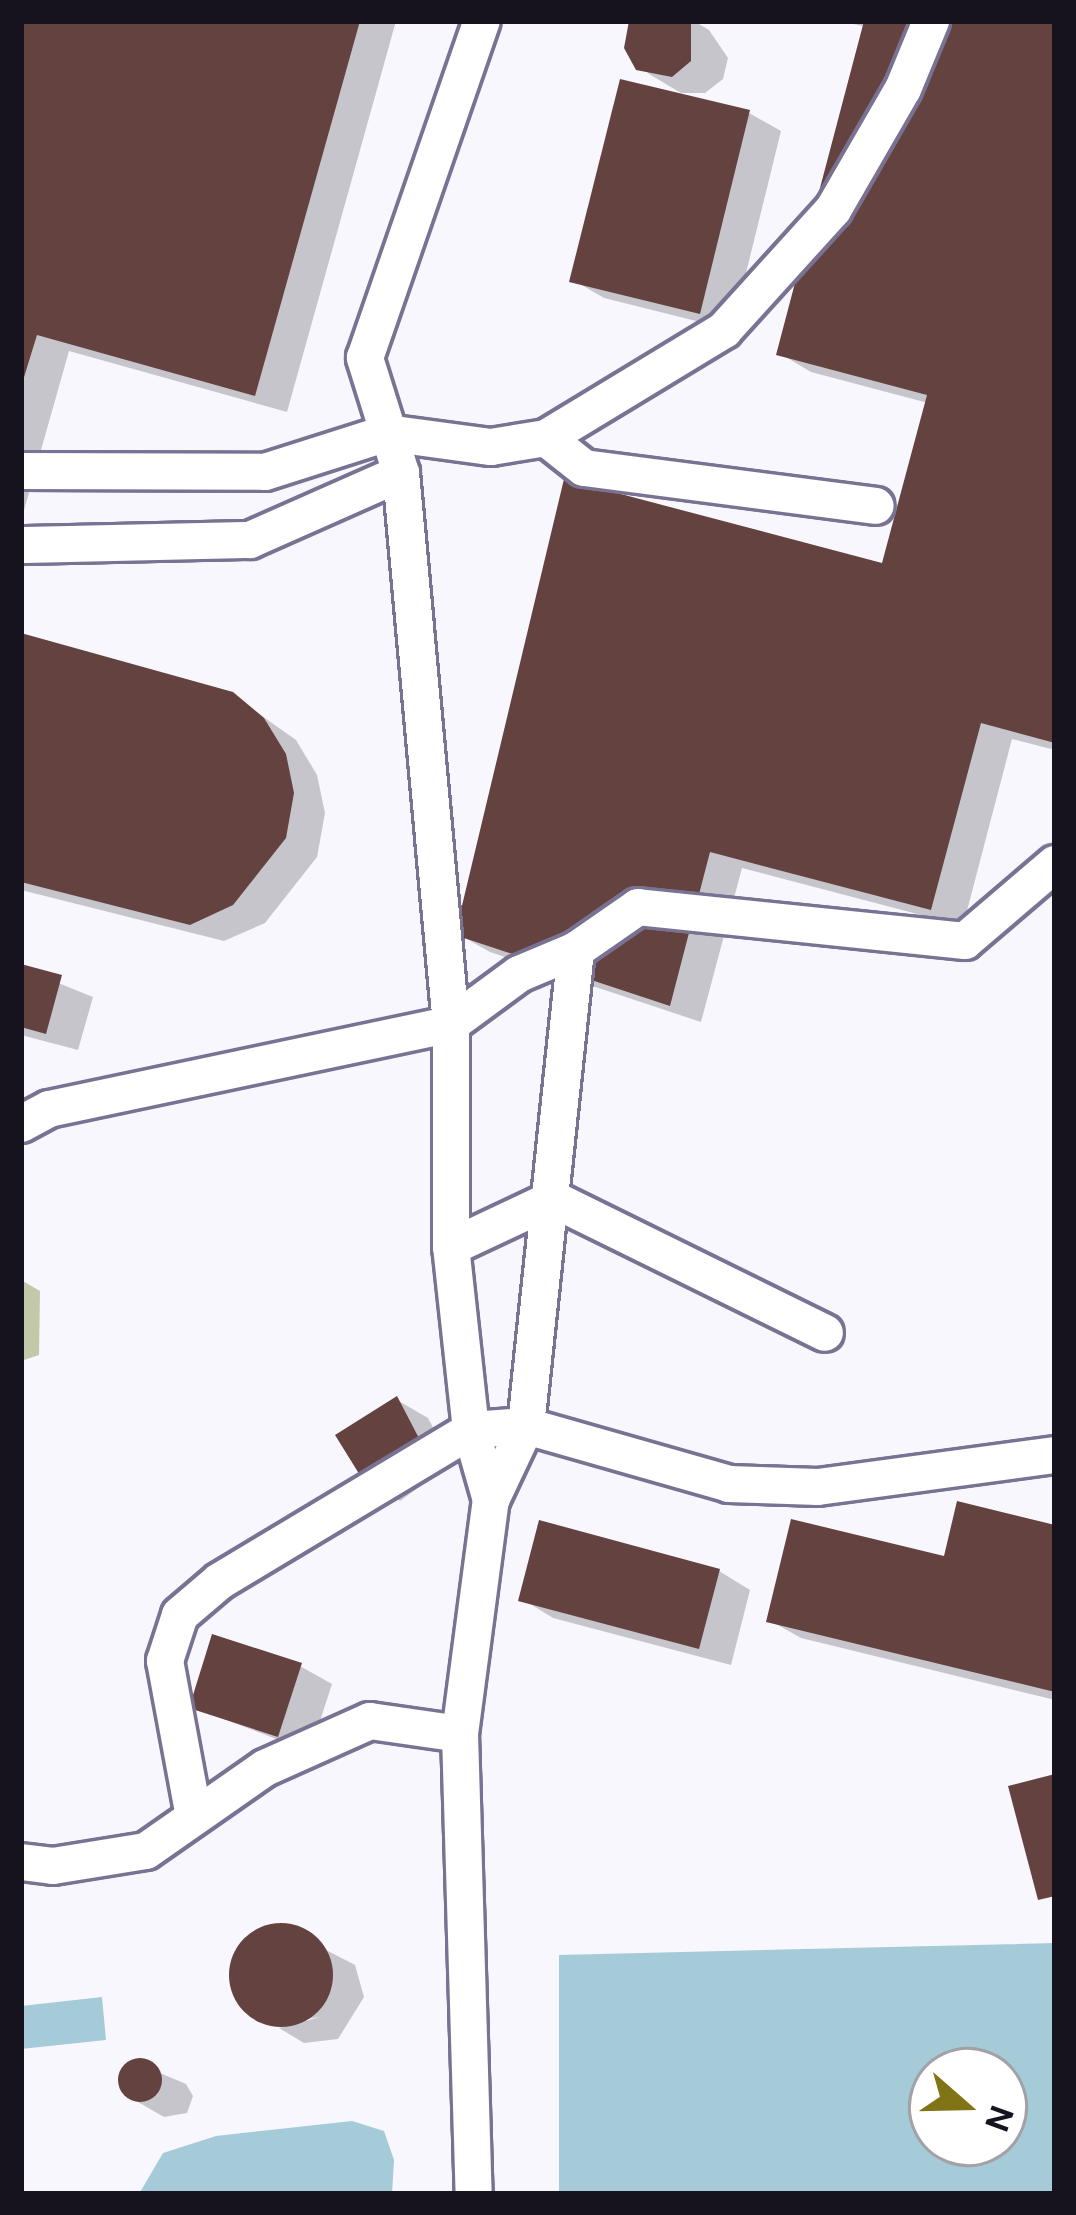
<!DOCTYPE html>
<html>
<head>
<meta charset="utf-8">
<style>
  body { margin:0 }
  #map { position:relative; width:1076px; height:2215px; overflow:hidden; background:#f8f7fe; font-family:"DM Sans",sans-serif }
  div>[style] { position:absolute }
  .forest>* { inset:0; background:#c3c9a8 }
  .water>* { inset:0; background:#a5cbd9 }
  .shadow>* { inset:0; background:#0003 }
  .building>* { inset:0; background:#644240 }
  .round { border-radius:50% }
  .roads { filter:drop-shadow(3px 0 #797292) drop-shadow(-3px 0 #797292) drop-shadow(0 3px #797292) drop-shadow(0 -3px #797292) }
  .minor>* { height:36px; margin:-18px; padding:0 18px; transform-origin:18px; border-radius:18px; background:#fff }
  span { translate:-50% -50%; white-space:nowrap; text-align:center; line-height:1.15; -webkit-text-stroke:12px #fff; paint-order:stroke }
  .frame { position:absolute; inset:0; border:24px solid #16131f; pointer-events:none }
  .north { position:absolute; left:908px; top:2047px; width:120px; height:120px; box-sizing:border-box; background:#fff; border:3px solid #a2a1a5; border-radius:50%; rotate:110deg; font-size:33px; font-weight:700; line-height:48px; text-align:center; color:#16131f }
  .north::after { content:''; display:block; margin:auto; width:42px; height:54px; background:#817416; clip-path:polygon(50% 0,100% 100%,50% 72%,0 100%) }
</style>
</head>
<body>
<div id="map">
  <div class="forest">
    <i style="clip-path:polygon(21px 1280px,40px 1291px,39px 1355px,21px 1361px)"></i>
  </div>
  <div class="water">
    <i style="clip-path:polygon(evenodd,1055px 1943px,1055px 2194px,559px 2194px,559px 1955px,1055px 1943px,932px 2071px,1004px 2071px,1004px 2143px,932px 2143px,932px 2071px)"></i>
    <i style="clip-path:polygon(102px 1997px,106px 2040px,21px 2049px,21px 2006px)"></i>
    <i style="clip-path:polygon(352px 2121px,384px 2131px,394px 2160px,392px 2194px,139px 2194px,163px 2153px,216px 2136px)"></i>
  </div>
  <div class="shadow">
    <i style="clip-path:polygon(21px 21px,396px 21px,287px 412px,69px 351px,21px 521px)"></i>
    <i style="clip-path:polygon(635px 21px,694px 21px,709px 30px,728px 58px,723px 79px,705px 93px,681px 93px,649px 74px,627px 47px)"></i>
    <i style="clip-path:polygon(841px 21px,1055px 21px,1055px 750px,1012px 739px,963px 926px,742px 868px,701px 1022px,490px 952px,458px 934px,884px 567px,928px 403px,811px 372px,779px 353px,866px 27px)"></i>
    <i style="clip-path:polygon(622px 82px,749px 113px,781px 131px,732px 330px,604px 298px,573px 280px)"></i>
    <i style="clip-path:polygon(21px 636px,231px 694px,296px 740px,317px 775px,325px 813px,317px 857px,265px 923px,224px 941px,21px 890px)"></i>
    <i style="clip-path:polygon(21px 968px,93px 997px,78px 1050px,21px 1035px)"></i>
    <i style="clip-path:polygon(397px 1400px,428px 1418px,452px 1463px,400px 1501px,369px 1483px)"></i>
    <i style="clip-path:polygon(1055px 1528px,1055px 1700px,801px 1638px,769px 1620px)"></i>
    <i style="clip-path:polygon(719px 1571px,750px 1590px,731px 1665px,553px 1618px,522px 1599px)"></i>
    <i style="clip-path:polygon(300px 1666px,332px 1684px,310px 1752px,193px 1707px)"></i>
    <i style="clip-path:polygon(280px 1926px,355px 1965px,364px 1997px,338px 2039px,304px 2043px,279px 2028px,320px 2017px,271px 2024px,243px 2005px,234px 1961px,252px 1936px)"></i>
    <i style="clip-path:polygon(134px 2062px,186px 2084px,193px 2096px,187px 2113px,164px 2117px,131px 2098px,121px 2083px)"></i>
  </div>
  <div class="building">
    <i style="clip-path:polygon(21px 21px,360px 21px,255px 396px,37px 335px,21px 387px)"></i>
    <i style="clip-path:polygon(629px 21px,691px 21px,691px 61px,672px 77px,636px 70px,624px 48px)"></i>
    <i style="clip-path:polygon(864px 21px,1055px 21px,1055px 743px,981px 723px,931px 910px,710px 852px,670px 1006px,455px 935px,564px 479px,882px 563px,927px 395px,776px 355px)"></i>
    <i style="clip-path:polygon(620px 79px,750px 110px,700px 314px,569px 282px)"></i>
    <i style="clip-path:polygon(21px 633px,233px 692px,264px 718px,286px 754px,294px 793px,286px 838px,233px 905px,190px 925px,21px 882px)"></i>
    <i style="clip-path:polygon(21px 964px,62px 975px,46px 1034px,21px 1027px)"></i>
    <i style="clip-path:polygon(397px 1396px,422px 1444px,366px 1485px,335px 1435px)"></i>
    <i style="clip-path:polygon(957px 1501px,1055px 1525px,1055px 1692px,766px 1622px,791px 1519px,944px 1556px)"></i>
    <i style="clip-path:polygon(539px 1520px,720px 1569px,699px 1649px,518px 1601px)"></i>
    <i style="clip-path:polygon(212px 1634px,302px 1663px,278px 1737px,189px 1708px)"></i>
    <i style="clip-path:polygon(1055px 1774px,1055px 1896px,1038px 1900px,1008px 1786px)"></i>
    <i class="round" style="left:229px;top:1923px;width:104px;height:104px"></i>
    <i class="round" style="left:118px;top:2058px;width:44px;height:44px"></i>
  </div>
  <div class="roads">
    <div class="minor">
      <i style="left:546px;top:438px;width:48px;rotate:38.3deg"></i>
      <i style="left:584px;top:468px;width:294px;rotate:7.4deg"></i>
      <i style="left:21px;top:471px;width:244px;rotate:0.2deg"></i>
      <i style="left:265px;top:472px;width:128px;rotate:-17.7deg"></i>
      <i style="left:387px;top:433px;width:105px;rotate:7.7deg"></i>
      <i style="left:491px;top:447px;width:56px;rotate:-9.3deg"></i>
      <i style="left:546px;top:438px;width:208px;rotate:-31.2deg"></i>
      <i style="left:724px;top:330px;width:162px;rotate:-47.8deg"></i>
      <i style="left:833px;top:210px;width:140px;rotate:-60deg"></i>
      <i style="left:903px;top:89px;width:74px;rotate:-67.6deg"></i>
      <i style="left:21px;top:545px;width:229px;rotate:-1.3deg"></i>
      <i style="left:250px;top:540px;width:165px;rotate:-23.9deg"></i>
      <i style="left:1055px;top:864px;width:118px;rotate:139.5deg"></i>
      <i style="left:965px;top:941px;width:329px;rotate:-174.1deg"></i>
      <i style="left:638px;top:907px;width:75px;rotate:145.3deg"></i>
      <i style="left:576px;top:950px;width:479px;rotate:96deg"></i>
      <i style="left:526px;top:1426px;width:211px;rotate:15.9deg"></i>
      <i style="left:729px;top:1484px;width:89px;rotate:1.9deg"></i>
      <i style="left:818px;top:1487px;width:239px;rotate:-7.7deg"></i>
      <i style="left:21px;top:1124px;width:32px;rotate:-28deg"></i>
      <i style="left:49px;top:1109px;width:411px;rotate:-11.9deg"></i>
      <i style="left:451px;top:1024px;width:553px;rotate:-95.19deg"></i>
      <i style="left:401px;top:473px;width:121px;rotate:-107.4deg"></i>
      <i style="left:365px;top:358px;width:357px;rotate:-70.9deg"></i>
      <i style="left:451px;top:1247px;width:113px;rotate:-25.2deg"></i>
      <i style="left:553px;top:1199px;width:303px;rotate:26.2deg"></i>
      <i style="left:460px;top:1734px;width:236px;rotate:-82.5deg"></i>
      <i style="left:491px;top:1500px;width:82px;rotate:-64.7deg"></i>
      <i style="left:526px;top:1426px;width:55px;rotate:175.8deg"></i>
      <i style="left:471px;top:1430px;width:73px;rotate:74.1deg"></i>
      <i style="left:194px;top:1817px;width:159px;rotate:-100.5deg"></i>
      <i style="left:165px;top:1661px;width:48px;rotate:-71.9deg"></i>
      <i style="left:180px;top:1615px;width:52px;rotate:-40.4deg"></i>
      <i style="left:220px;top:1581px;width:293px;rotate:-31deg"></i>
      <i style="left:471px;top:1430px;width:184px;rotate:-96.2deg"></i>
      <i style="left:451px;top:1247px;width:223px;rotate:-90deg"></i>
      <i style="left:451px;top:1024px;width:84px;rotate:-36.3deg"></i>
      <i style="left:519px;top:974px;width:62px;rotate:-22.8deg"></i>
      <i style="left:21px;top:1862px;width:32px;rotate:7deg"></i>
      <i style="left:53px;top:1866px;width:94px;rotate:-9.2deg"></i>
      <i style="left:146px;top:1851px;width:145px;rotate:-34.9deg"></i>
      <i style="left:265px;top:1768px;width:115px;rotate:-24.1deg"></i>
      <i style="left:370px;top:1721px;width:91px;rotate:8.2deg"></i>
      <i style="left:460px;top:1734px;width:460px;rotate:88.3deg"></i>
    </div>
  </div>
  <div class="frame"></div>
  <div class="north">N</div>
</div>
</body>
</html>
